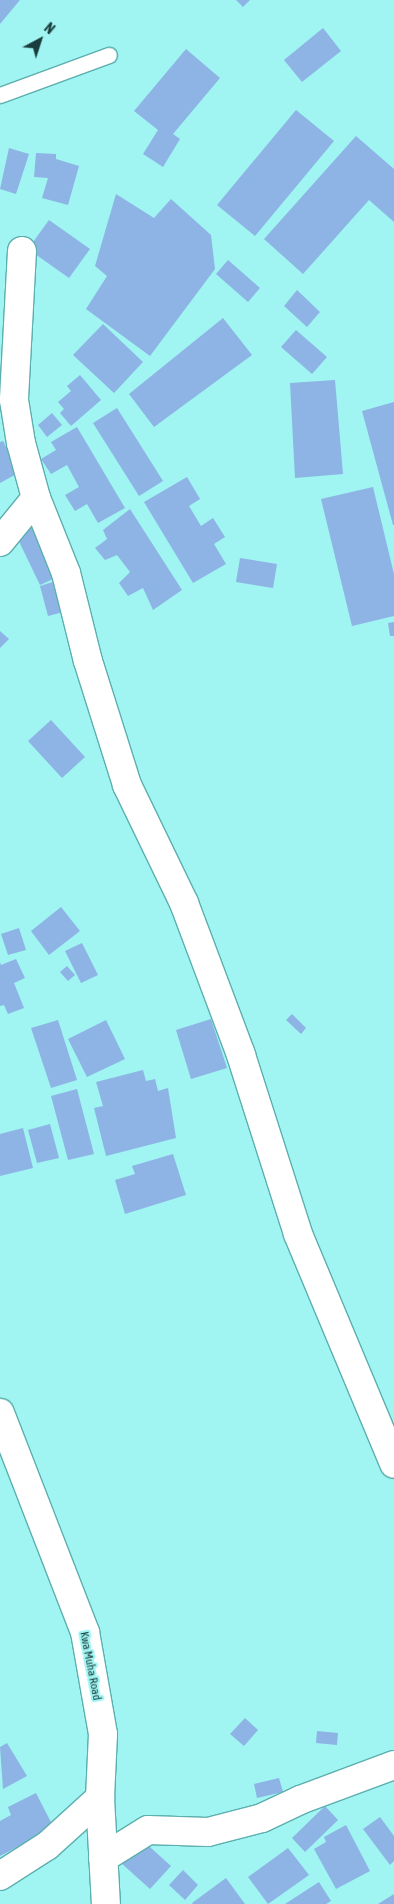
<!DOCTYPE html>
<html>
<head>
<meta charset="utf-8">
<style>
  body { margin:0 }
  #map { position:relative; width:394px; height:1904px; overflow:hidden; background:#a0f4f2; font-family:"Asap Condensed",sans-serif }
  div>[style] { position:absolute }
  .building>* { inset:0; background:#8db4e4 }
  .roads { filter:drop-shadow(1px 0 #5cafae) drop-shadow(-1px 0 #5cafae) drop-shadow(0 1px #5cafae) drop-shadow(0 -1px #5cafae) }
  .lane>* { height:15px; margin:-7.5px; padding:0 7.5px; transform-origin:7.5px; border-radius:7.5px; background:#fff }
  .street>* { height:28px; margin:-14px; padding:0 14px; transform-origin:14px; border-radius:14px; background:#fff }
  span { translate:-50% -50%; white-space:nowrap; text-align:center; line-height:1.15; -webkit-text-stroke:4.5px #a0f4f2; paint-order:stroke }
  .street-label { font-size:12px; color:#193d3c }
  .north { position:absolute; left:15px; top:15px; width:50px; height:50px; -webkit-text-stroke:4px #a0f4f2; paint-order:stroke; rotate:40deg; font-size:14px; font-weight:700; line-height:20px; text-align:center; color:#193d3c }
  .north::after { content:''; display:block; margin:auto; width:18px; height:22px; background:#193d3c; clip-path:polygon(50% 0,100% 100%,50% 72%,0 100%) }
</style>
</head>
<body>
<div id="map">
  <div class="building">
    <i style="clip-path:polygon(0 0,20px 0,0 24px)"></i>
    <i style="clip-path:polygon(236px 0,250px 0,243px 7px)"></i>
    <i style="clip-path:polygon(323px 28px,341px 51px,302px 82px,284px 60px)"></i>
    <i style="clip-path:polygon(186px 49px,220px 78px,173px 134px,180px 139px,163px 167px,143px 154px,158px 130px,134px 111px)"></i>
    <i style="clip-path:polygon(296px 110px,334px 141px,255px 236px,217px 205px)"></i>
    <i style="clip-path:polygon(356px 136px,394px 169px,394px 222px,369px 200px,303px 274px,264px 239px)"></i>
    <i style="clip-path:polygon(9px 148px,29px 154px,16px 194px,0 189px)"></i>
    <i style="clip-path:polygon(36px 153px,56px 154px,56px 159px,79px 166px,68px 205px,42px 198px,48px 178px,34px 177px)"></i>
    <i style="clip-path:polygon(116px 194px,154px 218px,171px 199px,211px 235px,215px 269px,150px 356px,86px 309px,107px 276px,95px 266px)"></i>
    <i style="clip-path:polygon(49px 220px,90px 249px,69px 278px,28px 249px)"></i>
    <i style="clip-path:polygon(228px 260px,260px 288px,248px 302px,216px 274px)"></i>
    <i style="clip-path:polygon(297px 290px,320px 312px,307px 327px,284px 306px)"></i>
    <i style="clip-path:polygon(223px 318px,252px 355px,154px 427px,129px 394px)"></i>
    <i style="clip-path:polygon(103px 324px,143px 362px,114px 393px,73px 355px)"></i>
    <i style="clip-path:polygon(296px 330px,327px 357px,312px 374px,281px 347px)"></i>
    <i style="clip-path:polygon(80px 375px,101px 400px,71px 426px,60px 413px,64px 409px,58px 402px,71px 391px,67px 386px)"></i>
    <i style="clip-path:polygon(335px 380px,343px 474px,295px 478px,290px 383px)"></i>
    <i style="clip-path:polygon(394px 402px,394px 525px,393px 525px,362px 411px)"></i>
    <i style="clip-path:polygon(117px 408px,163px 481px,139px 496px,93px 423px)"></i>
    <i style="clip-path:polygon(52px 413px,62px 425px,47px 437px,38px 425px)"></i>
    <i style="clip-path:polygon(77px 427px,125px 508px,98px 523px,87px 504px,75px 511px,65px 495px,79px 487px,67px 465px,51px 474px,41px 459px,56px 450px,51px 442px)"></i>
    <i style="clip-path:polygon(3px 441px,20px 472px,0 483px,0 442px)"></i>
    <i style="clip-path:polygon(187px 477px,200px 499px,189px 506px,201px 526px,213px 518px,225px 537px,214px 544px,226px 564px,193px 583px,144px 502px)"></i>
    <i style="clip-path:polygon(373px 487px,394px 574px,394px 616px,352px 626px,321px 499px)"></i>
    <i style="clip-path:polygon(130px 509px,182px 590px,153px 610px,143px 588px,128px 596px,119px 583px,130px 572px,117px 555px,105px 560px,95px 548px,107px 539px,103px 530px)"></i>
    <i style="clip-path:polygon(37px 517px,64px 574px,40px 585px,13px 529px)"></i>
    <i style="clip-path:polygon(240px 558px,277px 564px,273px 588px,236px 582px)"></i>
    <i style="clip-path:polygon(59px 580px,67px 611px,48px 616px,40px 586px)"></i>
    <i style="clip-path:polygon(394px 622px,394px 636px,390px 636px,388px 623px)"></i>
    <i style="clip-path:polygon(0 631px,9px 639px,0 648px)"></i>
    <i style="clip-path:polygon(51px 720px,85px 757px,62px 778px,28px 741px)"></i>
    <i style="clip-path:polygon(61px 907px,80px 931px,49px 955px,31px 931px)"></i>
    <i style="clip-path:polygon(19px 928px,26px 950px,8px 955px,1px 934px)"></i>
    <i style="clip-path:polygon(82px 943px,98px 975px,81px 983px,65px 951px)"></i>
    <i style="clip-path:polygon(16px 959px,25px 978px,14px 983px,24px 1008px,8px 1014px,4px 1005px,0 1006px,0 962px,1px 965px)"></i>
    <i style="clip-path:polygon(67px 966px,75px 975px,68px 981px,60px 972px)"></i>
    <i style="clip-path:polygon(292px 1014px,306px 1028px,301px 1034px,286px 1020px)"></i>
    <i style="clip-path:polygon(211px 1019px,227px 1068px,191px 1079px,176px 1030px)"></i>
    <i style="clip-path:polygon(58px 1020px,77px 1080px,51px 1088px,31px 1028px)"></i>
    <i style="clip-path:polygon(106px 1020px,125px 1059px,87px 1077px,68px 1039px)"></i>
    <i style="clip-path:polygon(143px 1070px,146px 1081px,155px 1079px,158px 1091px,168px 1088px,176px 1138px,106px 1156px,94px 1108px,103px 1106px,96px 1082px)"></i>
    <i style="clip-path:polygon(77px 1089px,94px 1154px,68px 1160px,51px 1096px)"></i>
    <i style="clip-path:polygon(50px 1124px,59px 1158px,37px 1163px,28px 1130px)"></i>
    <i style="clip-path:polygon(23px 1128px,33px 1168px,0 1176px,0 1134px)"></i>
    <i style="clip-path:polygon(173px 1154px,186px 1195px,125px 1214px,115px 1180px,135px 1174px,132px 1166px)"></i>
    <i style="clip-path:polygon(245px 1718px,258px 1730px,244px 1746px,230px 1734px)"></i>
    <i style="clip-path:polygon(317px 1731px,338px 1733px,337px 1745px,316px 1743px)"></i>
    <i style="clip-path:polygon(7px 1743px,27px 1776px,3px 1789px,0 1747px)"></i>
    <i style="clip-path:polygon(279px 1778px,283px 1792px,257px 1798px,254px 1784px)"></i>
    <i style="clip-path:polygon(36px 1793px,54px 1828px,0 1856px,0 1821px,11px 1815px,8px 1807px)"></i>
    <i style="clip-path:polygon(325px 1806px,338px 1820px,305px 1852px,292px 1838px)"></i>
    <i style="clip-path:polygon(380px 1817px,394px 1836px,394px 1861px,390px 1865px,363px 1829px)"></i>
    <i style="clip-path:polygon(346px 1825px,370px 1871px,336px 1889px,314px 1849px,326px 1842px,324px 1837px)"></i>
    <i style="clip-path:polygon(141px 1839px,171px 1866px,150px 1889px,120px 1862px)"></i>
    <i style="clip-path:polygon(288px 1848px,309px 1875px,268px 1904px,248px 1877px)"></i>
    <i style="clip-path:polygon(183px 1870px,198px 1885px,185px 1900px,169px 1885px)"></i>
    <i style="clip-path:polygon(226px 1878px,245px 1904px,193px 1904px,192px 1903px)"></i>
    <i style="clip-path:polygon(319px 1882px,331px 1901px,326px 1904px,285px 1904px)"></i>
    <i style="clip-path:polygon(394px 1894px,394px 1904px,378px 1904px)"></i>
  </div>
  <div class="roads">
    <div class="lane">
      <i style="left:0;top:95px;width:116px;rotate:-20.2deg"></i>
    </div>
    <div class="street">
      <i style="left:22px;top:251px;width:149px;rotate:93.1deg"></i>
      <i style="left:14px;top:400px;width:44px;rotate:80.8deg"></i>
      <i style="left:21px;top:443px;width:57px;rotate:74.7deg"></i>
      <i style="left:36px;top:498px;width:81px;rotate:68.2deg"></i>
      <i style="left:66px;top:573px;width:91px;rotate:76deg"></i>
      <i style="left:88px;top:661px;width:130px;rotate:72.5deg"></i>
      <i style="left:127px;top:785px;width:131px;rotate:64.2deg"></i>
      <i style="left:184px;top:903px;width:162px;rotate:69.4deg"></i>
      <i style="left:241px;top:1055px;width:188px;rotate:72.3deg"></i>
      <i style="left:298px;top:1234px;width:249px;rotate:67.3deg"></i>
      <i style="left:0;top:542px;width:57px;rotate:-50.7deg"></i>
      <i style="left:0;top:1413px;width:235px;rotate:68.8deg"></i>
      <i style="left:85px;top:1632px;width:104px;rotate:80deg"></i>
      <i style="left:103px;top:1734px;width:64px;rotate:92.7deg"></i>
      <i style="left:100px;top:1798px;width:106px;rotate:86.8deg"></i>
      <i style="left:103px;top:1858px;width:53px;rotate:-31.9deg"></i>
      <i style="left:148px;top:1830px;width:60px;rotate:1.9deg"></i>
      <i style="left:208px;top:1832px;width:56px;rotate:-14.5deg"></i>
      <i style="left:262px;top:1818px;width:42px;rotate:-25.3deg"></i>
      <i style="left:300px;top:1800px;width:100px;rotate:-20.4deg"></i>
      <i style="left:0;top:1876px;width:56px;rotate:-32.6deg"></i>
      <i style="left:47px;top:1846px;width:72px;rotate:-42.2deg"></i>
    </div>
  </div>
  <div class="street-label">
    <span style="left:90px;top:1666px;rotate:79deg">Kwa Muha Road</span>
  </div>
  <div class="north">N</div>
</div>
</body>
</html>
